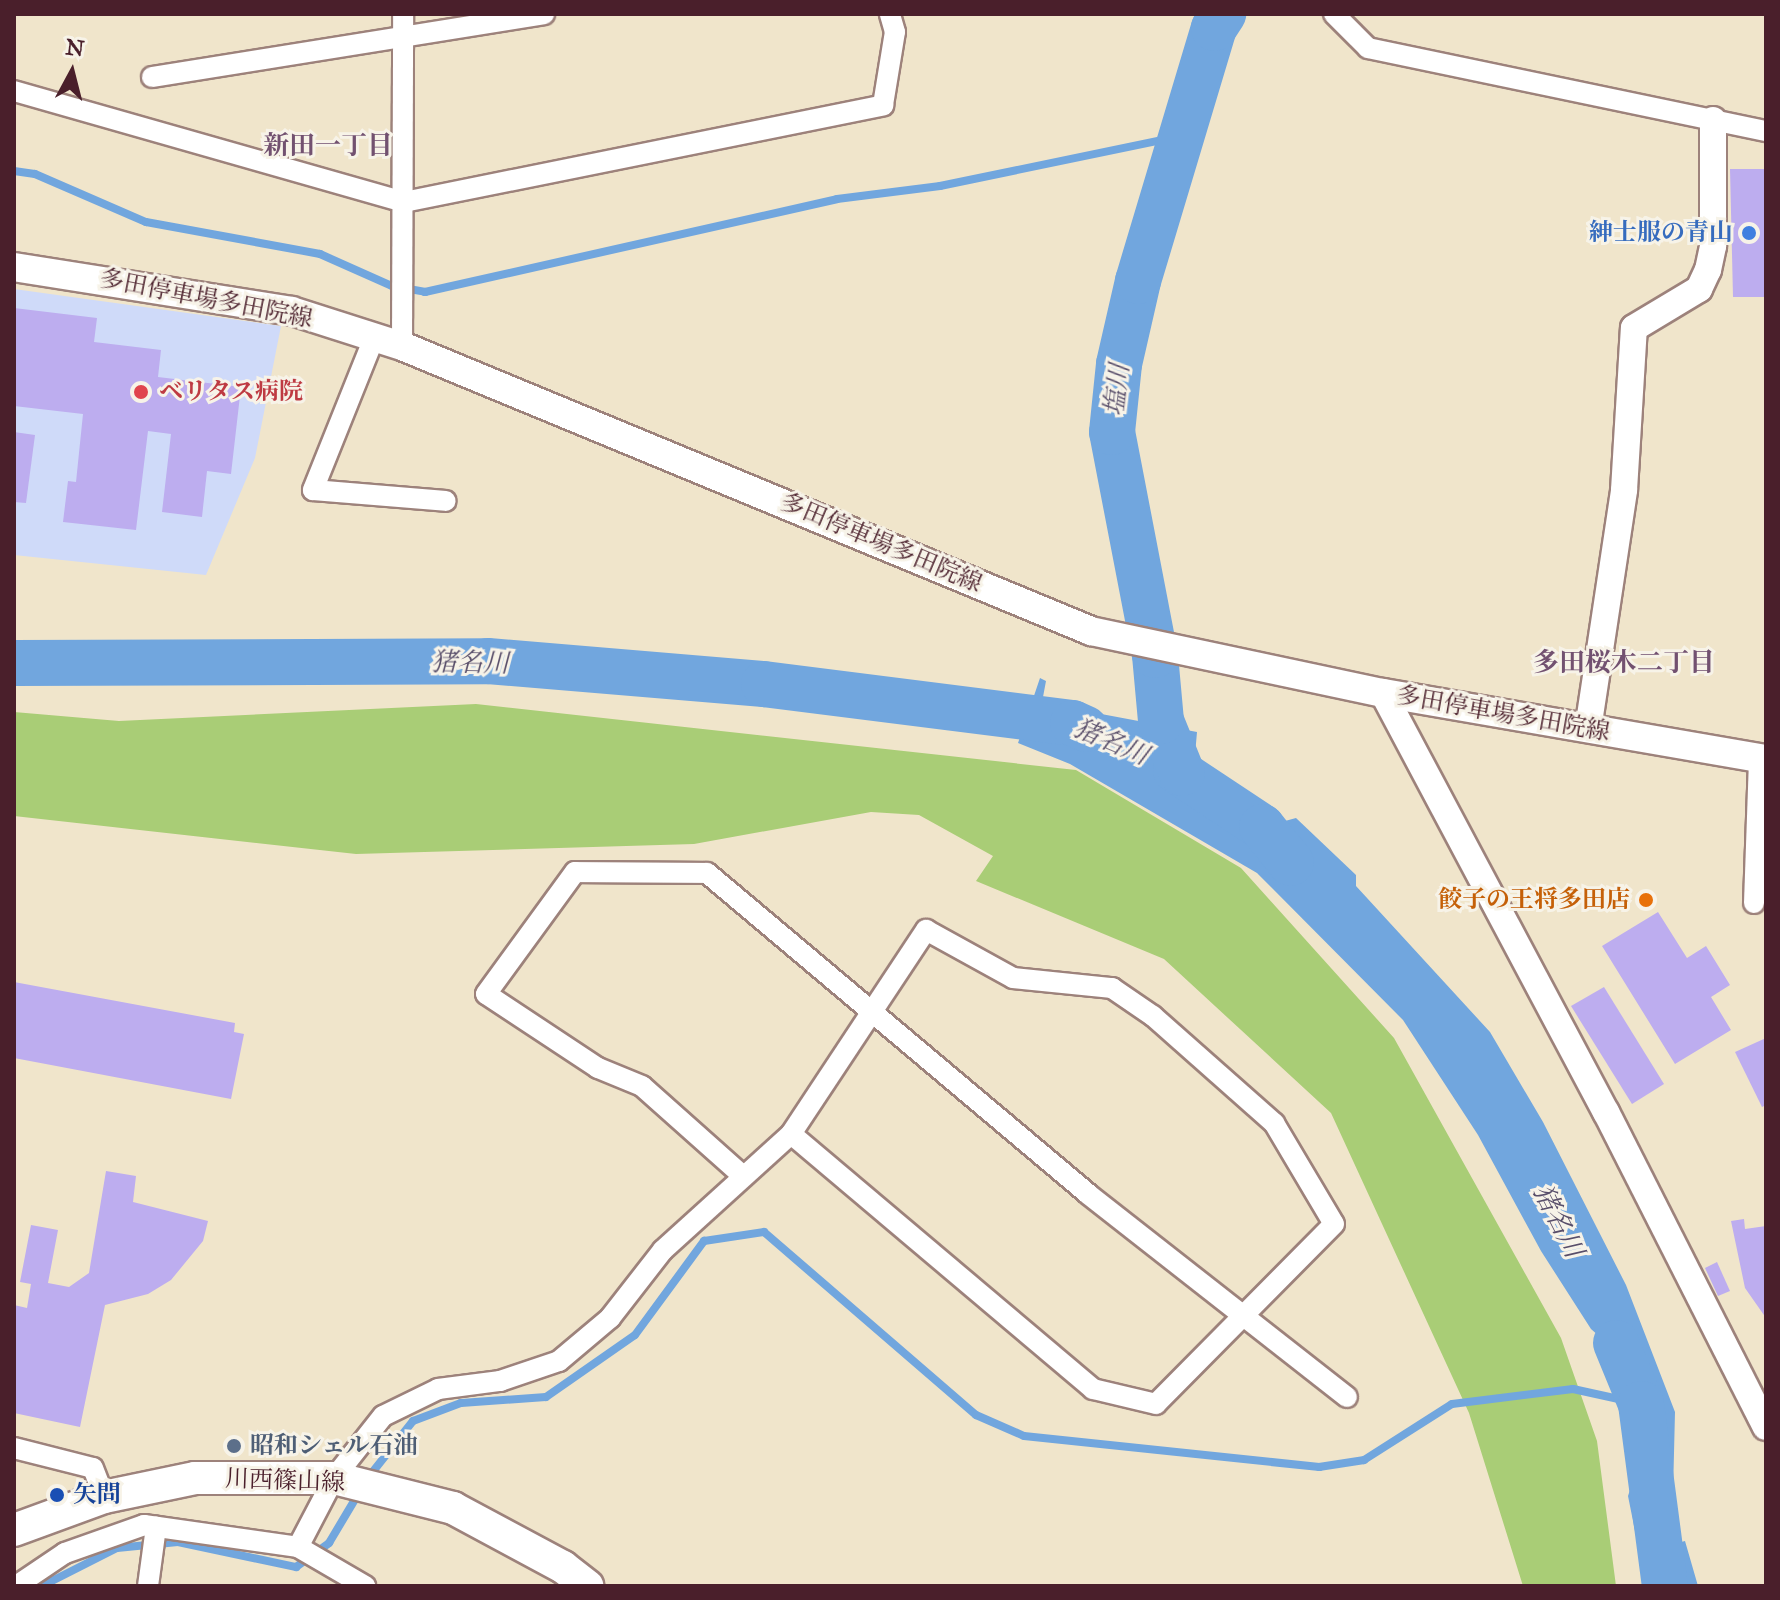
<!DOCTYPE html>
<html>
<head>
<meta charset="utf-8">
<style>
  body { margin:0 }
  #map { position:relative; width:1780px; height:1600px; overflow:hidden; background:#f0e5cb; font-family:"IM FELL Great Primer","Noto Serif JP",serif }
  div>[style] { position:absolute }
  .built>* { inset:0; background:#cfdaf9 }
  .green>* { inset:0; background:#a9cd76 }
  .water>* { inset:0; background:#71a6de }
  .stream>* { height:8px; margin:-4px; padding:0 4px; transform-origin:4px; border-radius:4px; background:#71a6de }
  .river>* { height:46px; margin:-23px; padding:0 23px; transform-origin:23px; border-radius:23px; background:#71a6de }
  .building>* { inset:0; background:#bdadef }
  .roads { filter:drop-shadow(2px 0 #9d827b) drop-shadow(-2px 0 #9d827b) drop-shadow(0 2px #9d827b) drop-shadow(0 -2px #9d827b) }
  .minor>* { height:20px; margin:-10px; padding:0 10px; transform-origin:10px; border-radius:10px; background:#fff }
  .tertiary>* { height:26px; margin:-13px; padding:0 13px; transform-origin:13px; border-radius:13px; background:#fff }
  .secondary>* { height:28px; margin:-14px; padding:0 14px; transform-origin:14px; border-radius:14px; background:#fff }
  .primary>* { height:32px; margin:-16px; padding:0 16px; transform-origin:16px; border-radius:16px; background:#fff }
  .dots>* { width:22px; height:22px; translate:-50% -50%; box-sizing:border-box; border:4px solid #f7f3e8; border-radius:50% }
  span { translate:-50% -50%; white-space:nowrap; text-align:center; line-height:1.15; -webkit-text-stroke:6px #f7f3e8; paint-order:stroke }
  .shop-label { font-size:24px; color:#366cbe; font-weight:700 }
  .right { translate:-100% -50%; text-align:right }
  .street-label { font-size:24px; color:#4a1f2b }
  .health-label { font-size:24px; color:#be3a42; font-weight:700 }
  .left { translate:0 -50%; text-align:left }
  .food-label { font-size:24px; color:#c56008; font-weight:700 }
  .service-label { font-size:24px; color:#4e5e75; font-weight:700 }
  .transit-label { font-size:24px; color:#164399; font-weight:700 }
  .neighbourhood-label { font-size:26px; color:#725170; font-weight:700 }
  .water-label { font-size:26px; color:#584e6a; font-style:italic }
  .frame { position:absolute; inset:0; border:16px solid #4a1f2b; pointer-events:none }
  .north { position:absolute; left:32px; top:32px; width:80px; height:80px; -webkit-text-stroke:6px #f7f3e8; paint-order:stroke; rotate:7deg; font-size:22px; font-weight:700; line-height:32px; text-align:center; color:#4a1f2b }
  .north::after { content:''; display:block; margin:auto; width:28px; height:36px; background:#4a1f2b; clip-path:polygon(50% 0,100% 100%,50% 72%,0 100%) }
</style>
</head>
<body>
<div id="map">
  <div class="built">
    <i style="clip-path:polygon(14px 289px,281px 326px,255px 458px,206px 575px,14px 555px)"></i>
  </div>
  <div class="green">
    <i style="clip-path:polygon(476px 704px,1076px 770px,1241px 868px,1394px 1038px,1561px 1338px,1597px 1441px,1616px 1586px,1523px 1586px,1469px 1413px,1331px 1113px,1164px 959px,976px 881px,993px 856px,919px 815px,871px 812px,694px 844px,356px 854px,14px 816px,14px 712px,119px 721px)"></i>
  </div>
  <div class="water">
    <i style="clip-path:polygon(1040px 678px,1046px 681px,1043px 697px,1081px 703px,1080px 710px,1197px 732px,1195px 755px,1209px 783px,1230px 802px,1225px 813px,1241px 820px,1253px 815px,1269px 824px,1279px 816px,1285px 821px,1296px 818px,1356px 875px,1356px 886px,1490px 1032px,1543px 1122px,1626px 1285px,1675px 1412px,1673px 1494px,1655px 1498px,1666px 1546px,1685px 1541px,1698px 1586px,1646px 1586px,1628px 1496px,1652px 1423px,1608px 1344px,1591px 1329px,1541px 1251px,1478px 1135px,1403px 1020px,1257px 873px,1070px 764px,1018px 743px)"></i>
  </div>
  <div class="stream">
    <i style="left:14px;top:171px;width:21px;rotate:8deg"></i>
    <i style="left:35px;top:174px;width:121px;rotate:23.4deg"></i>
    <i style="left:146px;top:222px;width:177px;rotate:10.4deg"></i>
    <i style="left:320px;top:254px;width:79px;rotate:24deg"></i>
    <i style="left:392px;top:286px;width:34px;rotate:10deg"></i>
    <i style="left:425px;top:292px;width:422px;rotate:-12.7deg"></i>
    <i style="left:837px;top:199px;width:104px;rotate:-7.2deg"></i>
    <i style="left:940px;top:186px;width:247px;rotate:-11.7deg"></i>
    <i style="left:367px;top:1479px;width:74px;rotate:-51.6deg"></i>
    <i style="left:413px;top:1421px;width:51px;rotate:-20.6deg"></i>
    <i style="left:461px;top:1403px;width:85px;rotate:-4deg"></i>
    <i style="left:546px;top:1397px;width:108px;rotate:-34.9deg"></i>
    <i style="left:635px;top:1335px;width:117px;rotate:-53.7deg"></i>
    <i style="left:704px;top:1241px;width:61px;rotate:-8.5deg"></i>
    <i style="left:764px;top:1232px;width:280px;rotate:40.8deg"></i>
    <i style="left:976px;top:1415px;width:52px;rotate:23.6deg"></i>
    <i style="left:1024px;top:1436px;width:297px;rotate:6deg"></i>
    <i style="left:1319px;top:1467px;width:46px;rotate:-8.8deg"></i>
    <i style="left:1364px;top:1460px;width:104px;rotate:-32.5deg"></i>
    <i style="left:1452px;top:1404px;width:122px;rotate:-7.1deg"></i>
    <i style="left:1573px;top:1389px;width:70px;rotate:12.4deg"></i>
    <i style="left:42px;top:1586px;width:84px;rotate:-26.9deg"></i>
    <i style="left:117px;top:1548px;width:61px;rotate:-5.6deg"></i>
    <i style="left:178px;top:1542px;width:121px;rotate:12deg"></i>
    <i style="left:296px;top:1567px;width:41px;rotate:-36deg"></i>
    <i style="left:329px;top:1543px;width:61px;rotate:-59.2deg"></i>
  </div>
  <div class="river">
    <i style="left:14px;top:663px;width:474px;rotate:-0.2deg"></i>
    <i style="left:488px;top:661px;width:277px;rotate:4.8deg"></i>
    <i style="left:764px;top:684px;width:311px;rotate:7.2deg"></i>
    <i style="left:1073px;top:723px;width:14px;rotate:25deg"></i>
    <i style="left:1176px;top:770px;width:103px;rotate:33.5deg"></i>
    <i style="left:1262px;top:827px;width:46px;rotate:51.1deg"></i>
    <i style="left:1182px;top:773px;width:56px;rotate:-112deg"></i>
    <i style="left:1161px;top:721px;width:66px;rotate:-95.2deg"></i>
    <i style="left:1155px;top:655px;width:227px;rotate:-100.9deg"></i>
    <i style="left:1112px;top:432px;width:68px;rotate:-84.1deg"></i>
    <i style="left:1119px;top:364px;width:85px;rotate:-77.1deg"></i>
    <i style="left:1138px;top:281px;width:264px;rotate:-73.3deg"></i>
    <i style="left:1214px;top:28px;width:17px;rotate:-57deg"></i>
    <i style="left:1616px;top:1343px;width:66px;rotate:67.7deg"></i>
    <i style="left:1641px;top:1404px;width:184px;rotate:82.5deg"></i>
  </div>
  <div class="building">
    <i style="clip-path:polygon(1730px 169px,1766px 169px,1766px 297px,1733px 297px)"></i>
    <i style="clip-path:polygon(14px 308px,97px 318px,94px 342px,161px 350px,158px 377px,241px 387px,231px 474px,207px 471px,202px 517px,162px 512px,171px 434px,148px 431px,136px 530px,63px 522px,68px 481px,76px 482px,83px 414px,14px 406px)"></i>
    <i style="clip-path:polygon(14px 432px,35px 435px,26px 503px,14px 502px)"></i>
    <i style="clip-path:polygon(1658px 912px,1687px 958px,1706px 946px,1730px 985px,1711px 997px,1731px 1030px,1675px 1064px,1602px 946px)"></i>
    <i style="clip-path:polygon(14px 982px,235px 1023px,234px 1032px,244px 1034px,231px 1099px,14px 1058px)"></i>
    <i style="clip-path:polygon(1604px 987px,1664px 1084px,1632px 1104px,1571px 1006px)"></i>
    <i style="clip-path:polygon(1766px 1038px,1766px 1105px,1762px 1107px,1735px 1052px)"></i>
    <i style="clip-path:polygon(106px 1171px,136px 1176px,133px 1202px,208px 1221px,203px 1241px,171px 1280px,148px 1294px,105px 1305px,80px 1427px,14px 1413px,14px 1305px,27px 1308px,31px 1284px,20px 1282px,31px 1225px,58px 1230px,48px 1283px,69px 1287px,89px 1273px)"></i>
    <i style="clip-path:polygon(1744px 1219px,1745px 1229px,1766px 1226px,1766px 1318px,1745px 1288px,1731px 1221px)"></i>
    <i style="clip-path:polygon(1717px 1262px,1730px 1291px,1718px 1296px,1705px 1268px)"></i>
  </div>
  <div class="roads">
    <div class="minor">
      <i style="left:1334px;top:14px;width:48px;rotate:45deg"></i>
      <i style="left:1368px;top:48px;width:407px;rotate:11.8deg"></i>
      <i style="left:152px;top:77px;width:397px;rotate:-9.1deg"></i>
      <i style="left:14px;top:91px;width:405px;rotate:15.9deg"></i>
      <i style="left:404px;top:202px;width:489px;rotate:-11.4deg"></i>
      <i style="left:883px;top:105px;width:74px;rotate:-80.7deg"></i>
      <i style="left:895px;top:32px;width:19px;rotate:-106deg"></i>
      <i style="left:374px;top:338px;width:164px;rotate:111.9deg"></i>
      <i style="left:313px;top:490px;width:133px;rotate:4.7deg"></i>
      <i style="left:402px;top:346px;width:332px;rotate:-89.8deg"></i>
      <i style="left:1754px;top:903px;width:145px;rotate:-88deg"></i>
      <i style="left:743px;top:1176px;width:135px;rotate:-138.3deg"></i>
      <i style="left:642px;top:1086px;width:48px;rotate:-157.8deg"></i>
      <i style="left:598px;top:1068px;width:134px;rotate:-146.5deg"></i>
      <i style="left:486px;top:994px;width:151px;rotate:-53.9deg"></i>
      <i style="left:575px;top:872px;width:132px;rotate:0.4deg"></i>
      <i style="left:707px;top:873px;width:498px;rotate:40.1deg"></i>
      <i style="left:1088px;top:1194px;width:329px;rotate:38.1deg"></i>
      <i style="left:14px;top:1448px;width:81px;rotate:14.2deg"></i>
      <i style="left:93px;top:1468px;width:31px;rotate:69deg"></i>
      <i style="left:298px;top:1547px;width:78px;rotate:-62.4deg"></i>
      <i style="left:334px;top:1478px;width:79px;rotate:-51.7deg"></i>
      <i style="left:383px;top:1416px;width:61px;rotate:-26.1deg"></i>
      <i style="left:438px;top:1389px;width:63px;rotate:-7.4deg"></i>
      <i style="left:500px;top:1381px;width:62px;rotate:-18.7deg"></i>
      <i style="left:559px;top:1361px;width:67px;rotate:-40.1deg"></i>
      <i style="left:610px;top:1318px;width:86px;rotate:-52.1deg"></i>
      <i style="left:663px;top:1250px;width:173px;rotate:-42.2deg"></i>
      <i style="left:791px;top:1134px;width:245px;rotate:-56.5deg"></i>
      <i style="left:926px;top:930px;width:99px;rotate:28.9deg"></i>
      <i style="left:1013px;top:978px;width:100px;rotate:5.8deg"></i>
      <i style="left:1112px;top:988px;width:50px;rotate:34.3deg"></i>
      <i style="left:1153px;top:1016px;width:162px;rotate:41.5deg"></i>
      <i style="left:1274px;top:1123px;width:117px;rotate:59.3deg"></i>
      <i style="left:1334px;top:1224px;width:253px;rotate:134.7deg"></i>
      <i style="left:1156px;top:1404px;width:65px;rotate:-166.6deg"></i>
      <i style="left:1093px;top:1389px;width:395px;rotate:-139.8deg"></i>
      <i style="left:16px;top:1586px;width:59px;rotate:-34deg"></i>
      <i style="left:65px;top:1553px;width:84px;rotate:-19.5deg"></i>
      <i style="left:144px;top:1525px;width:156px;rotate:8.1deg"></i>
      <i style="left:298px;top:1547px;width:78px;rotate:30.2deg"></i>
      <i style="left:148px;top:1586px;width:60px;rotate:-82.3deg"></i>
    </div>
    <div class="tertiary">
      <i style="left:1383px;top:693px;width:475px;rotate:62deg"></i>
      <i style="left:1606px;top:1112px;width:353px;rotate:63.1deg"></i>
      <i style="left:1588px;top:729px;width:242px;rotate:-81.4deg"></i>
      <i style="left:1624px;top:490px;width:162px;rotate:-86.5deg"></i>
      <i style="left:1634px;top:328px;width:76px;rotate:-31deg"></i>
      <i style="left:1699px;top:289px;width:21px;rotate:-65deg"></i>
      <i style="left:1708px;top:270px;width:25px;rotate:-78deg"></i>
      <i style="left:1713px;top:246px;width:126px;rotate:-90deg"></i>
    </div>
    <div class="secondary">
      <i style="left:14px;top:267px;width:281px;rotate:9deg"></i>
      <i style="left:292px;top:311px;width:115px;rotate:17.7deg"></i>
      <i style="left:402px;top:346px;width:746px;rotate:22.47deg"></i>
      <i style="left:1091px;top:631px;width:299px;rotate:12deg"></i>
      <i style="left:1383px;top:693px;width:389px;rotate:9.8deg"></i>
    </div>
    <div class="primary">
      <i style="left:14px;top:1530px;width:96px;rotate:-20.1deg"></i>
      <i style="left:104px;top:1497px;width:93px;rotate:-11.8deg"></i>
      <i style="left:195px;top:1478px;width:139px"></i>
      <i style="left:334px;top:1478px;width:123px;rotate:14.1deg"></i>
      <i style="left:453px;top:1508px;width:125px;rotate:28.2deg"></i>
      <i style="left:563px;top:1567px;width:31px;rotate:38deg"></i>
    </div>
  </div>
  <div class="dots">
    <i style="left:1749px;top:233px;background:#3f7fe0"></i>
    <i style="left:141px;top:392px;background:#e0444e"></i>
    <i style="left:1646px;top:900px;background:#e8710a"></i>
    <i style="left:234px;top:1446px;background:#5c6f8a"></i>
    <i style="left:57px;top:1495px;background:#1a4fb4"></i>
  </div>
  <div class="shop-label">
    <span class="right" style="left:1733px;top:233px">紳士服の青山</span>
  </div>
  <div class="street-label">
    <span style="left:206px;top:299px;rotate:11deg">多田停車場多田院線</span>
    <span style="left:881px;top:543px;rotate:23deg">多田停車場多田院線</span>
    <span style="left:1503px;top:714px;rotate:10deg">多田停車場多田院線</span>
    <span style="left:285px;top:1481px;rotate:2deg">川西篠山線</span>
  </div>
  <div class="health-label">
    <span class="left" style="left:159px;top:392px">ベリタス病院</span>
  </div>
  <div class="food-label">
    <span class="right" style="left:1630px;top:900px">餃子の王将多田店</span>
  </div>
  <div class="service-label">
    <span class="left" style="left:250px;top:1446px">昭和シェル石油</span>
  </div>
  <div class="transit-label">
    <span class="left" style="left:73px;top:1495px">矢問</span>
  </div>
  <div class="neighbourhood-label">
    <span style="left:328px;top:146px">新田一丁目</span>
    <span style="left:1624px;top:663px">多田桜木二丁目</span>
  </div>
  <div class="water-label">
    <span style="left:1117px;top:390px;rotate:-83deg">塩川</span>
    <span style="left:470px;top:663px;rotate:1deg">猪名川</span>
    <span style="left:1111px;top:742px;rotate:23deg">猪名川</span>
    <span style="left:1558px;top:1221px;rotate:63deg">猪名川</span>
  </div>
  <div class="frame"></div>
  <div class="north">N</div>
</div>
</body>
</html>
